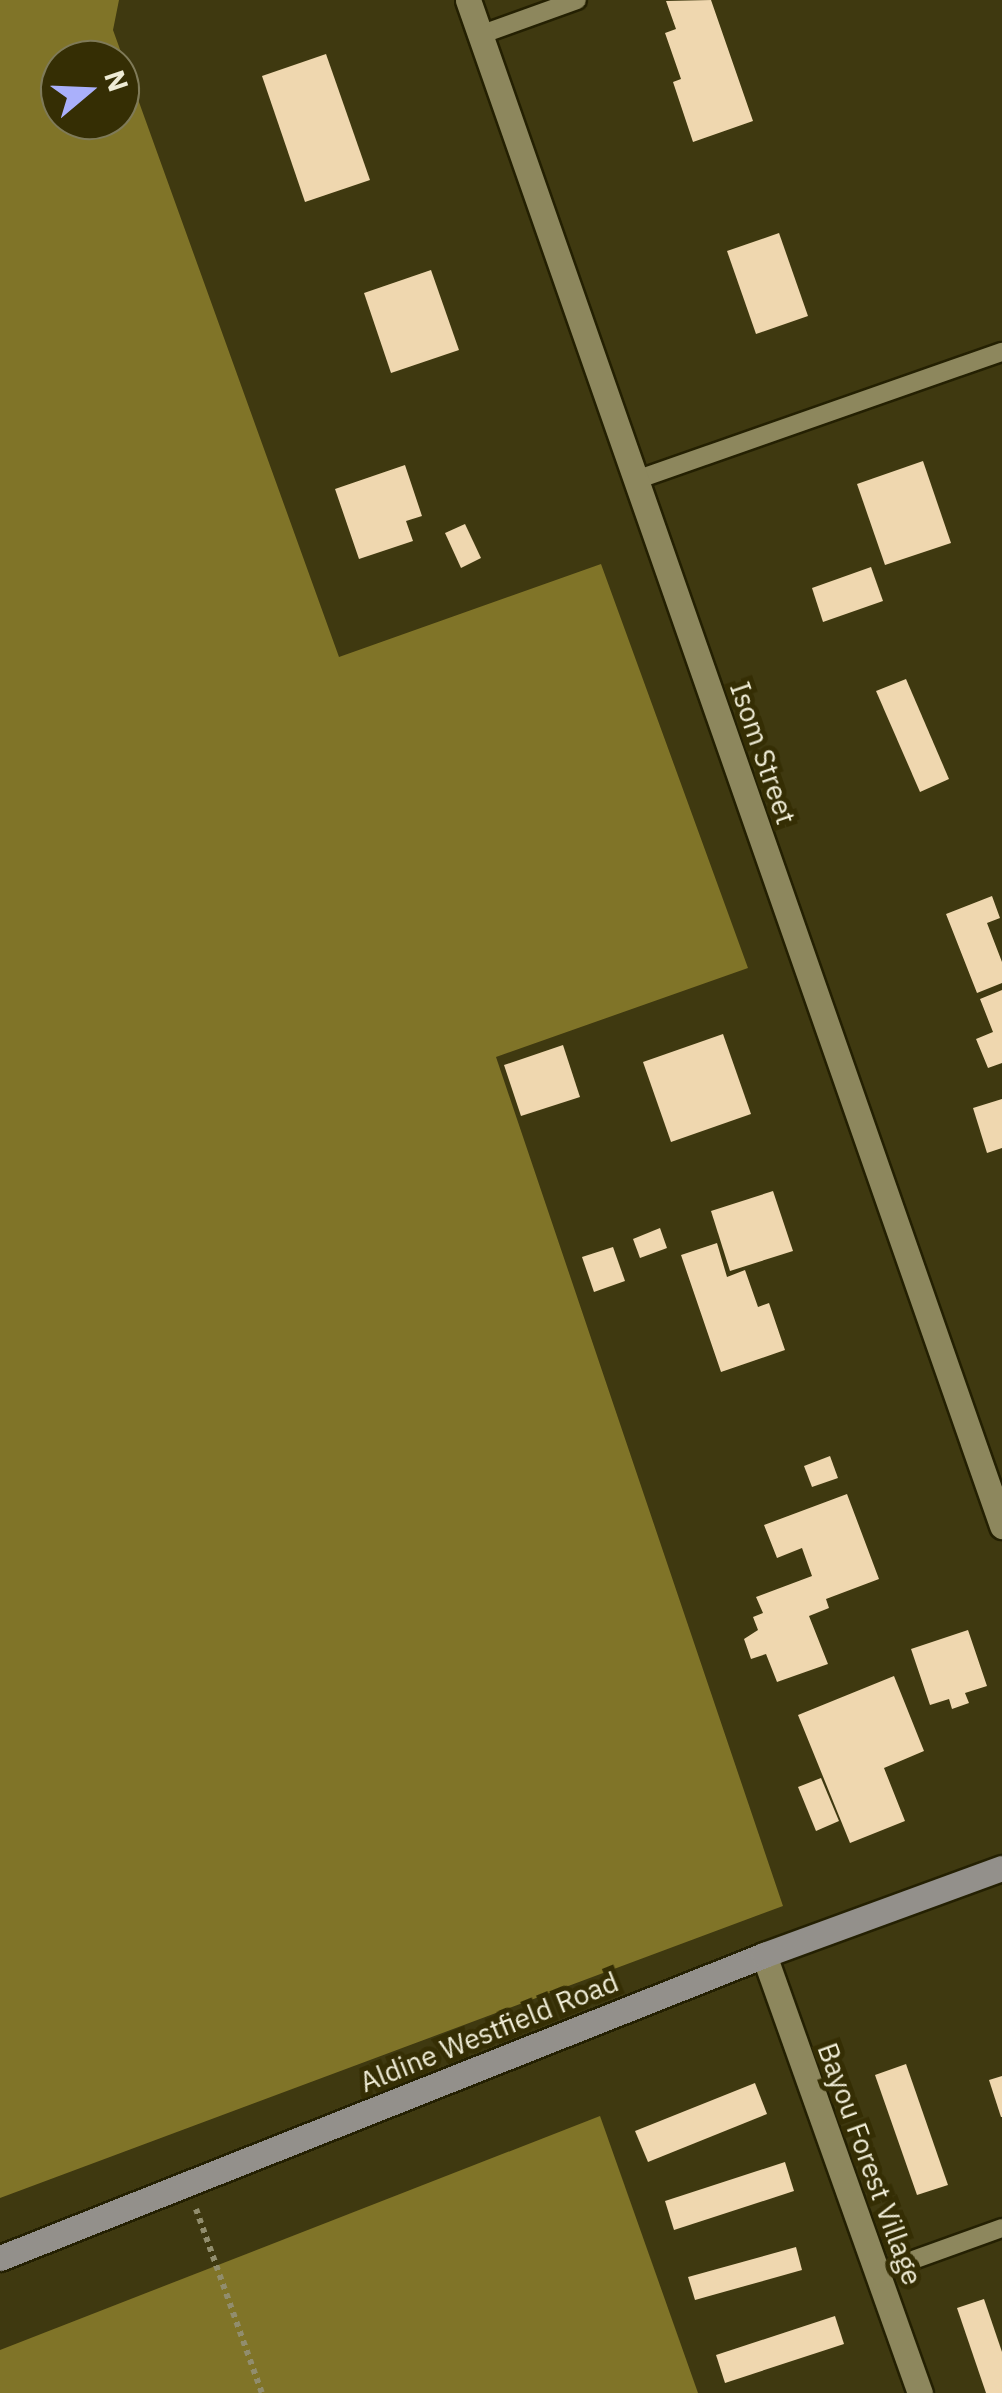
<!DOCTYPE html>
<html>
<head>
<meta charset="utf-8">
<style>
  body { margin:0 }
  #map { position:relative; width:1002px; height:2393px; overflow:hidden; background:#3f3910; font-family:"IBM Plex Sans",sans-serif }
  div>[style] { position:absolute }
  .forest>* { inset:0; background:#807428 }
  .building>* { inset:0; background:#efd7af }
  .path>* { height:6px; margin-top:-3px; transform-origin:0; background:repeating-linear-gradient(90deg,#918d6d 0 5px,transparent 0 10px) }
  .roads { filter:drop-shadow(2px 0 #242002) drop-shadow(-2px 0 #242002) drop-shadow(0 2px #242002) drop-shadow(0 -2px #242002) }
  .service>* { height:18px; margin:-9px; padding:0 9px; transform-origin:9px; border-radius:9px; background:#8d875d }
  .minor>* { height:25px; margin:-12.5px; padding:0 12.5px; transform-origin:12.5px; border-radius:12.5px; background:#8d875d }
  .secondary>* { height:25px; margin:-12.5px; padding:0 12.5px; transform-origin:12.5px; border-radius:12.5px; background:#93908b }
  span { translate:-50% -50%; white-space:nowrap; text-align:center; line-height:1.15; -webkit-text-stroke:10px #352e04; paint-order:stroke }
  .street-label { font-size:28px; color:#eeebd5 }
  .north { position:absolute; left:40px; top:40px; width:100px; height:100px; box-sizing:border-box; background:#352e04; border:2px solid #7f7a58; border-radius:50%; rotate:71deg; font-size:28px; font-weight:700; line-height:40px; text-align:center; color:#eeebd5 }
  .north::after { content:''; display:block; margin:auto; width:35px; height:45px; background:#aab0fb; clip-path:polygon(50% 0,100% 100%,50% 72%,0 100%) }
</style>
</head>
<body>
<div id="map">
  <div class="forest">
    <i style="clip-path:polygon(evenodd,0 0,119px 0,113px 30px,339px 657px,601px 564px,748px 968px,496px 1057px,783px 1906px,0 2198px,0 0,120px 60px,120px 120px,60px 120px,60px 60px,120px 60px)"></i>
    <i style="clip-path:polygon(600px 2116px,698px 2393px,0 2393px,0 2350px)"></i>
  </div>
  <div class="building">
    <i style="clip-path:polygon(711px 0,753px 121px,693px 142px,673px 82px,681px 79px,665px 33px,676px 29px,666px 1px)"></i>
    <i style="clip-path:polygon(326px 54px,370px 180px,305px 202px,262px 76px)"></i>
    <i style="clip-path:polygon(779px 233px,808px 316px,756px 334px,727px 251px)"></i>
    <i style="clip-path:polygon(431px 270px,459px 350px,391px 373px,364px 293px)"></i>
    <i style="clip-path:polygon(923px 461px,951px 543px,885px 565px,857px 484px)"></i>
    <i style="clip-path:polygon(405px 465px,422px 516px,406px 521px,413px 541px,359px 559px,335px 489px)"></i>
    <i style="clip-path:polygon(465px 524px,481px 558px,461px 568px,445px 533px)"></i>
    <i style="clip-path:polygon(871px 567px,883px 601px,823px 622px,812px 588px)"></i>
    <i style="clip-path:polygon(906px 679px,949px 779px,920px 792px,876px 691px)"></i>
    <i style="clip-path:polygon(992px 896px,1000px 918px,987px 923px,1002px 962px,1002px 983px,977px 993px,946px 914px)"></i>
    <i style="clip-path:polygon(1002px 990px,1002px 1063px,988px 1068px,976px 1039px,993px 1032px,980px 999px)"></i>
    <i style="clip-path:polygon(723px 1034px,751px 1114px,671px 1142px,643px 1062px)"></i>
    <i style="clip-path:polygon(563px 1045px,580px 1097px,521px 1116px,504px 1065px)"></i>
    <i style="clip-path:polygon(1002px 1099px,1002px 1148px,987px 1153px,973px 1108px)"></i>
    <i style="clip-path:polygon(773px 1191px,793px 1251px,730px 1271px,711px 1211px)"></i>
    <i style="clip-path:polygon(660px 1228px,667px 1248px,640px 1258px,633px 1239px)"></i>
    <i style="clip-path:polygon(717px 1243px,727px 1277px,745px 1270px,758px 1307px,769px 1303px,785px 1350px,721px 1372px,681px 1255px)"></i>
    <i style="clip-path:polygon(613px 1247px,625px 1281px,594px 1292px,582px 1257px)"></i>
    <i style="clip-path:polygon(830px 1456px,838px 1478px,812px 1487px,804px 1466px)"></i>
    <i style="clip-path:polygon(847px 1494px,879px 1579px,826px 1599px,829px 1608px,809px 1616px,828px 1664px,777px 1682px,766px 1654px,751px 1659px,744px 1639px,758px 1630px,753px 1617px,763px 1613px,756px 1597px,812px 1576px,802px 1548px,777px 1558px,764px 1525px)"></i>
    <i style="clip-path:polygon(968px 1630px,987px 1686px,965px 1693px,969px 1703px,952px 1709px,949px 1699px,930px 1705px,911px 1649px)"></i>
    <i style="clip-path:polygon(894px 1676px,924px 1751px,884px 1768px,905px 1821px,850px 1843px,798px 1715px)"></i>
    <i style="clip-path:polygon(821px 1778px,839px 1821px,816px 1831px,798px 1787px)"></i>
    <i style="clip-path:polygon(906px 2064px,948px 2185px,917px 2195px,875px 2075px)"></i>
    <i style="clip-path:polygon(1002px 2076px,1002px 2117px,1001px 2117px,989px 2080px)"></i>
    <i style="clip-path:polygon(755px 2083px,767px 2114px,648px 2162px,635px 2131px)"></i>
    <i style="clip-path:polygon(785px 2162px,794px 2191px,674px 2230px,665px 2201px)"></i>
    <i style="clip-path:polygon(796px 2247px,802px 2270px,695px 2300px,688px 2277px)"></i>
    <i style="clip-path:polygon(984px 2299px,1002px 2352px,1002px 2393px,986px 2393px,957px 2308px)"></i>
    <i style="clip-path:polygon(835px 2316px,844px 2344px,725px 2383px,716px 2355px)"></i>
  </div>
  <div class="path">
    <i style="left:196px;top:2209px;width:195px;rotate:70.3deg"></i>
  </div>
  <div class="roads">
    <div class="service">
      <i style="left:480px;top:35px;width:103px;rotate:-19.8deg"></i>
      <i style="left:636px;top:480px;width:388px;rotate:-19.3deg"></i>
      <i style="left:877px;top:2273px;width:133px;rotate:-19.8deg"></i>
    </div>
    <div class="minor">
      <i style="left:468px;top:0;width:1617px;rotate:70.71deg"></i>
      <i style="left:764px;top:1955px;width:465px;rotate:70.4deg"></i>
    </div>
    <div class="secondary">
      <i style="left:0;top:2258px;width:822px;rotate:-21.63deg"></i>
      <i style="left:764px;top:1955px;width:253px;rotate:-20.1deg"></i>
    </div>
  </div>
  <div class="street-label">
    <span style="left:763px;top:753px;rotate:71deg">Isom Street</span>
    <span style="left:489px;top:2032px;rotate:-22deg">Aldine Westfield Road</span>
    <span style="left:870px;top:2164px;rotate:70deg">Bayou Forest Village</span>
  </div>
  <div class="north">N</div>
</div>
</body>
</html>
